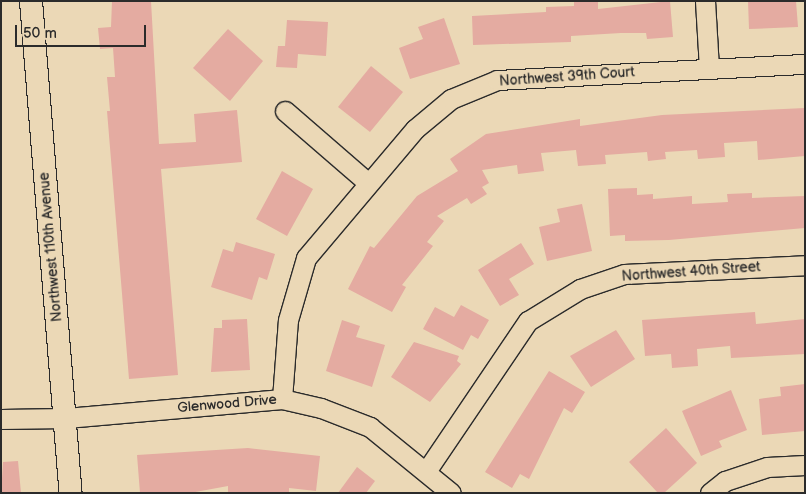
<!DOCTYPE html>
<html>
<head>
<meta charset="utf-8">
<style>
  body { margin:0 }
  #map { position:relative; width:806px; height:494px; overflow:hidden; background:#ebd8b6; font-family:"Balsamiq Sans",sans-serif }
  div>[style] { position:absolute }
  .building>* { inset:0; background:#e4aba1 }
  .roads { filter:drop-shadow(1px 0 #2b2b2b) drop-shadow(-1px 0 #2b2b2b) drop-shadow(0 1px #2b2b2b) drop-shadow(0 -1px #2b2b2b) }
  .minor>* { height:19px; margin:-9.5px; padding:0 9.5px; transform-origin:9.5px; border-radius:9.5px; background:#ebd8b6 }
  .tertiary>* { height:22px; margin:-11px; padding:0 11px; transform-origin:11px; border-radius:11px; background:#ebd8b6 }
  span { translate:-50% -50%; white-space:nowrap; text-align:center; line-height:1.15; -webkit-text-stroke:4px #ebd8b6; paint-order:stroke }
  .street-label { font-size:14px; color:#2b2b2b }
  .frame { position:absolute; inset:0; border:2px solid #2b2b2b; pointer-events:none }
  .scale { position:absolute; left:15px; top:25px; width:131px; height:22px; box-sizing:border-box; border:2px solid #2b2b2b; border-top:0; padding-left:6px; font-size:15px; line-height:18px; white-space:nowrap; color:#2b2b2b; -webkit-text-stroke:4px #ebd8b6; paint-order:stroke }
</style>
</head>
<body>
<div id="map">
  <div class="building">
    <i style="clip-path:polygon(112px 1px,151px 1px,159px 144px,196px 142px,194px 114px,237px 110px,242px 162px,161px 169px,178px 375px,129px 379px,107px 111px,110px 111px,107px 77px,115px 77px,113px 48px,100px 49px,98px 28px,111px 27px)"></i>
    <i style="clip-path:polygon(574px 1px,598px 1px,598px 9px,670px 1px,673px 37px,647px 39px,646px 33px,621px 33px,571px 36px,571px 42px,473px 45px,472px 16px,546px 12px,546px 7px,574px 6px)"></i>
    <i style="clip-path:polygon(748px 1px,796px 1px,798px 27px,749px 29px)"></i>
    <i style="clip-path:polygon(444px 18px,460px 64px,410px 79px,399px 48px,423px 39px,418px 27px)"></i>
    <i style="clip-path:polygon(287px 20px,328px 22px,326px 56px,298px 54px,297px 68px,276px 67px,278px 46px,285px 46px)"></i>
    <i style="clip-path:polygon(228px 29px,263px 61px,230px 101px,193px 68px)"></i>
    <i style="clip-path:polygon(371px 66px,403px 92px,370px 132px,338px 107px)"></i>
    <i style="clip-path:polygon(805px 108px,805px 156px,758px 160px,757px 141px,724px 143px,725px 157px,698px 159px,697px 150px,665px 152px,666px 159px,648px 161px,647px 152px,605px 155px,606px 164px,578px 166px,576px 150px,541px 153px,544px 171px,518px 174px,517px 165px,482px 170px,489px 183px,482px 187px,487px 194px,471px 204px,467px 198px,437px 216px,444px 221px,427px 242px,433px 246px,402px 285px,406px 287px,392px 312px,348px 289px,370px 246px,374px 248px,417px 196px,458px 171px,450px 159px,486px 134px,580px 119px,580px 126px,662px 115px)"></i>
    <i style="clip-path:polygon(282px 171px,313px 189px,287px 236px,256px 219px)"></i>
    <i style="clip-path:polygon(637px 188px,637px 195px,653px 194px,653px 199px,692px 196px,692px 204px,728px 202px,727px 194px,752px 193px,752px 198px,805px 196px,805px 228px,669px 240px,625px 241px,625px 235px,610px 236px,608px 189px)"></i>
    <i style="clip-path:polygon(582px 204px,592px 251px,547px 261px,539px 227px,560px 222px,557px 209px)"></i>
    <i style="clip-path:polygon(236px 242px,275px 254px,267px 280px,259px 277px,252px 300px,211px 287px,223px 249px,233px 252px)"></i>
    <i style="clip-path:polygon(521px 243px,534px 264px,509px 279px,519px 295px,500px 306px,478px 270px)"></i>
    <i style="clip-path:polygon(461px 305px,489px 320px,478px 339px,471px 335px,463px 350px,423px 329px,435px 307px,454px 317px)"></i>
    <i style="clip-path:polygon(755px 312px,756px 324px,805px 319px,805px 354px,731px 358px,730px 346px,697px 349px,698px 366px,672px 368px,671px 354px,645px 356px,642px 320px)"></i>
    <i style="clip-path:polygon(247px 319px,250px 370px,211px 372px,214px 328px,222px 328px,222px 320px)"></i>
    <i style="clip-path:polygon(342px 320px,360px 326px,356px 337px,385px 345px,372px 387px,326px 371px)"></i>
    <i style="clip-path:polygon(616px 330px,635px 359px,591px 387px,570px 356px)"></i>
    <i style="clip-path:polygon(414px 342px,459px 356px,457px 361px,461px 364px,430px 402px,391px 377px)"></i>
    <i style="clip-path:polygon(549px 371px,585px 392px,572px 413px,564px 408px,529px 479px,520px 474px,512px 488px,485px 472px)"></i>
    <i style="clip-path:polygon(805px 384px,805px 431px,762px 435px,759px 399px,781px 396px,780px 387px)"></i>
    <i style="clip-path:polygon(731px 390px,747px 430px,719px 441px,722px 447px,701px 456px,682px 411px)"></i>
    <i style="clip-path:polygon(666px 428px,697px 463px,664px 493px,658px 493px,629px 462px)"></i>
    <i style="clip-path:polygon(248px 448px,320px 456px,316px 491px,289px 488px,289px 493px,228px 493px,228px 486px,190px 493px,140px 493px,137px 455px)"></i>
    <i style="clip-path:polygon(18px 461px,21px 493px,1px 493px,3px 462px)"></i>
    <i style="clip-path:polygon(357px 467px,375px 481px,366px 493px,338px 493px)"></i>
  </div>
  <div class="roads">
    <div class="minor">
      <i style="left:705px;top:1px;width:67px;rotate:86.6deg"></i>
      <i style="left:285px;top:111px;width:108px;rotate:40.9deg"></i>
      <i style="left:282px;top:399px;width:79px;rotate:-85.7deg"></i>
      <i style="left:288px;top:320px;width:65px;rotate:-73.8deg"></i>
      <i style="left:306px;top:258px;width:169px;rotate:-49.8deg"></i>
      <i style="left:415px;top:129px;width:47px;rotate:-39.8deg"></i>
      <i style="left:451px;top:99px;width:50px;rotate:-22.4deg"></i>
      <i style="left:497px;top:80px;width:308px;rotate:-3deg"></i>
      <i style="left:1px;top:419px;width:65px;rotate:-0.9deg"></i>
      <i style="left:66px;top:418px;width:217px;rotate:-5deg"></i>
      <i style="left:282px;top:399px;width:40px;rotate:13deg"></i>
      <i style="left:321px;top:408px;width:53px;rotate:21.2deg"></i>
      <i style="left:370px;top:427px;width:104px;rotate:39.2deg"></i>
      <i style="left:427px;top:470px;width:180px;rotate:-55.9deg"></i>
      <i style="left:528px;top:321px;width:61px;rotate:-31.6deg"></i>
      <i style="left:580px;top:289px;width:46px;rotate:-18.8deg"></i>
      <i style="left:624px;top:274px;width:181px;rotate:-2.8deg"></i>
      <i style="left:710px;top:493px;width:19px;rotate:-39deg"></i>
      <i style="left:725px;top:481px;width:44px;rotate:-18.4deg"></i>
      <i style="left:767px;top:467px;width:38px;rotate:-3deg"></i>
    </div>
    <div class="tertiary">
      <i style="left:31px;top:1px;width:494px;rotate:85.4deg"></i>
    </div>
  </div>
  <div class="street-label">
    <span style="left:567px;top:77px;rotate:-4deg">Northwest 39th Court</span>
    <span style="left:51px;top:247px;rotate:-95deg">Northwest 110th Avenue</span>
    <span style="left:691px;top:272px;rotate:-4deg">Northwest 40th Street</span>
    <span style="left:227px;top:404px;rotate:-5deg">Glenwood Drive</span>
  </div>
  <div class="frame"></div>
  <div class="scale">50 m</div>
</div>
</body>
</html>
